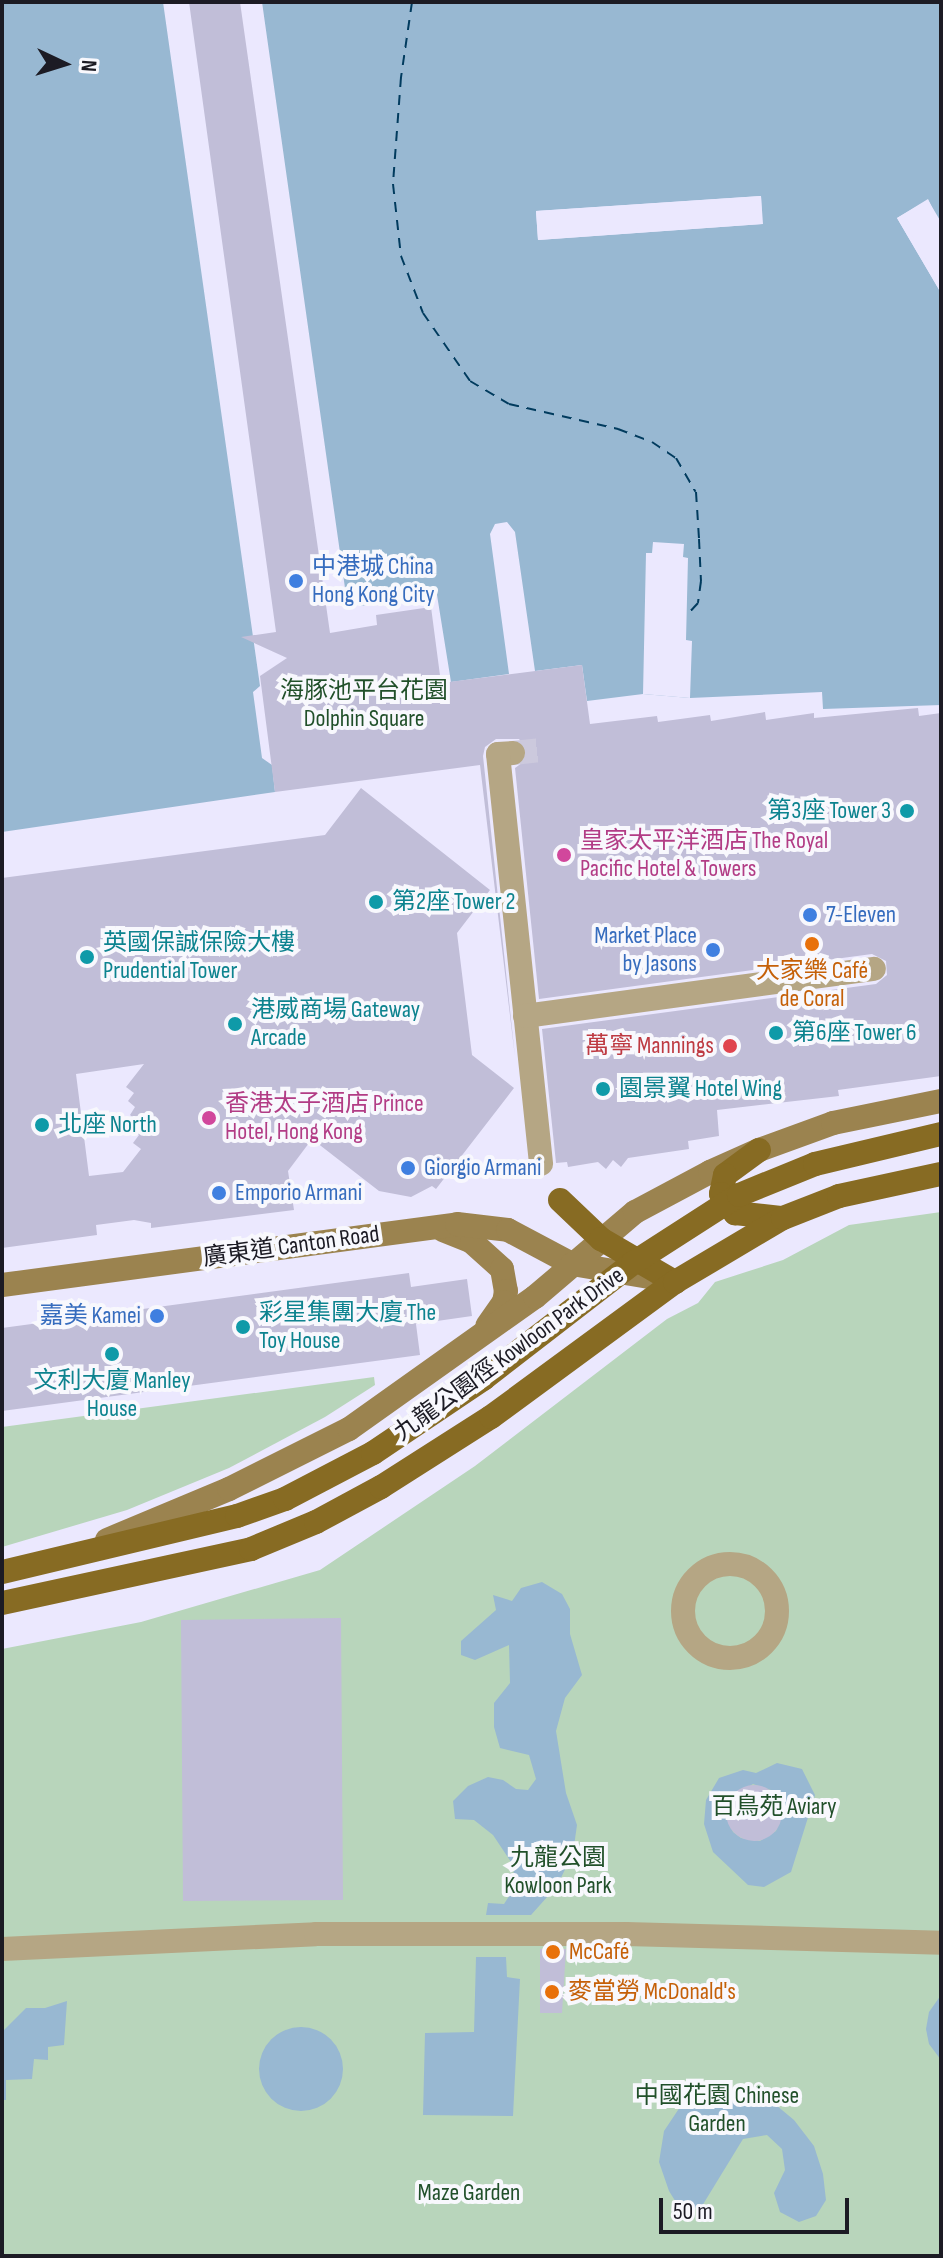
<!DOCTYPE html>
<html>
<head>
<meta charset="utf-8">
<style>
  body { margin:0 }
  #map { position:relative; width:943px; height:2258px; overflow:hidden; background:#ebe8fe; font-family:"Sofia Sans Condensed","Noto Sans TC",sans-serif }
  div>[style] { position:absolute }
  .green>* { inset:0; background:#b8d5bb }
  .water>* { inset:0; background:#98b8d2 }
  .round { border-radius:50% }
  .pier>* { inset:0; background:#ebe8fe }
  .ferry>* { height:2px; margin-top:-1px; transform-origin:0; background:repeating-linear-gradient(90deg,#013b5e 0 10px,transparent 0 18px) }
  .building>* { inset:0; background:#c1bed8 }
  .street-tunnel>* { height:24px; margin-top:-12px; transform-origin:0; background:repeating-linear-gradient(90deg,#ccc9dd 0 24px,transparent 0 36px) }
  .street>* { height:24px; margin:-12px; padding:0 12px; transform-origin:12px; border-radius:12px; background:#b5a684 }
  .street>.ring { margin:-12px; padding:0; box-sizing:content-box; background:none; border:24px solid #b5a684; border-radius:50% }
  .secondary>* { height:24px; margin:-12px; padding:0 12px; transform-origin:12px; border-radius:12px; background:#9b834f }
  .primary>* { height:24px; margin:-12px; padding:0 12px; transform-origin:12px; border-radius:12px; background:#876b23 }
  .primary-bridge>* { height:24px; margin:-12px; padding:0 12px; transform-origin:12px; border-radius:12px; background:#876b23 }
  .dots>* { width:22px; height:22px; translate:-50% -50%; box-sizing:border-box; border:4px solid #f8f8fd; border-radius:50% }
  span { translate:-50% -50%; white-space:nowrap; text-align:center; line-height:1.15; -webkit-text-stroke:8px #f8f8fd; paint-order:stroke }
  .shop-label { font-size:24px; color:#366cbe }
  .left { translate:0 -50%; text-align:left }
  .right { translate:-100% -50%; text-align:right }
  .park-label { font-size:24px; color:#21502a }
  .culture-label { font-size:24px; color:#0d838f }
  .hotel-label { font-size:24px; color:#b23c85 }
  .food-label { font-size:24px; color:#c56008 }
  .health-label { font-size:24px; color:#be3a42 }
  .street-label { font-size:24px; color:#1c1b24 }
  .frame { position:absolute; inset:0; border:4px solid #1c1b24; pointer-events:none }
  .north { position:absolute; left:24px; top:24px; width:80px; height:80px; -webkit-text-stroke:6px #f8f8fd; paint-order:stroke; rotate:94deg; font-size:22px; font-weight:700; line-height:32px; text-align:center; color:#1c1b24 }
  .north::after { content:''; display:block; margin:auto; width:28px; height:36px; background:#1c1b24; clip-path:polygon(50% 0,100% 100%,50% 72%,0 100%) }
  .scale { position:absolute; left:659px; top:2198px; width:190px; height:36px; box-sizing:border-box; border:4px solid #1c1b24; border-top:0; padding-left:10px; font-size:24px; line-height:28px; white-space:nowrap; color:#1c1b24; -webkit-text-stroke:6px #f8f8fd; paint-order:stroke }
</style>
</head>
<body>
<div id="map">
  <div class="green">
    <i style="clip-path:polygon(941px 1212px,941px 2256px,2px 2256px,2px 1649px,141px 1622px,320px 1570px,475px 1466px,667px 1319px,698px 1303px,715px 1282px,783px 1260px,849px 1225px)"></i>
    <i style="clip-path:polygon(374px 1377px,375px 1385px,325px 1417px,229px 1468px,127px 1510px,2px 1547px,2px 1427px)"></i>
  </div>
  <div class="water">
    <i style="clip-path:polygon(2px 2px,163px 2px,260px 686px,253px 692px,262px 758px,272px 765px,275px 792px,2px 832px)"></i>
    <i style="clip-path:polygon(evenodd,262px 2px,941px 2px,941px 222px,928px 200px,897px 218px,941px 293px,941px 705px,823px 709px,822px 692px,690px 698px,643px 694px,587px 701px,582px 665px,535px 671px,515px 532px,507px 522px,495px 524px,490px 534px,509px 674px,451px 682px,437px 595px,360px 606px,346px 595px,262px 2px,761px 196px,762px 224px,538px 240px,536px 211px,761px 196px)"></i>
    <i style="clip-path:polygon(542px 1582px,562px 1594px,570px 1609px,570px 1634px,582px 1675px,565px 1698px,556px 1731px,566px 1793px,577px 1825px,573px 1853px,557px 1886px,531px 1915px,486px 1915px,488px 1903px,504px 1904px,515px 1887px,513px 1865px,493px 1835px,474px 1820px,455px 1819px,453px 1801px,468px 1786px,488px 1777px,503px 1780px,516px 1789px,528px 1790px,536px 1779px,529px 1755px,500px 1748px,494px 1727px,494px 1703px,510px 1683px,509px 1645px,475px 1660px,461px 1655px,461px 1641px,496px 1610px,493px 1595px,512px 1601px,521px 1588px)"></i>
    <i style="clip-path:polygon(evenodd,777px 1763px,802px 1769px,815px 1795px,791px 1872px,764px 1887px,748px 1885px,713px 1852px,704px 1824px,706px 1800px,719px 1778px,743px 1770px,756px 1773px,777px 1763px,753px 1784px,771px 1790px,782px 1813px,776px 1831px,760px 1841px,741px 1838px,733px 1832px,726px 1815px,731px 1797px,753px 1784px)"></i>
    <i style="clip-path:polygon(476px 1957px,506px 1957px,507px 1977px,520px 1979px,513px 2116px,423px 2115px,425px 2033px,474px 2032px)"></i>
    <i style="clip-path:polygon(941px 1995px,941px 2060px,929px 2044px,926px 2029px,929px 2012px)"></i>
    <i style="clip-path:polygon(67px 2001px,64px 2045px,48px 2047px,48px 2060px,34px 2059px,32px 2079px,6px 2080px,6px 2100px,2px 2100px,2px 2032px,26px 2008px,45px 2008px)"></i>
    <i class="round" style="left:259px;top:2027px;width:84px;height:84px"></i>
    <i style="clip-path:polygon(742px 2092px,770px 2100px,794px 2120px,814px 2146px,823px 2174px,826px 2200px,816px 2216px,799px 2222px,780px 2212px,774px 2193px,785px 2170px,782px 2149px,767px 2135px,743px 2139px,702px 2206px,682px 2212px,669px 2191px,659px 2162px,664px 2131px,682px 2104px,711px 2095px)"></i>
  </div>
  <div class="pier">
    <i style="clip-path:polygon(evenodd,761px 196px,763px 224px,538px 240px,536px 211px,761px 196px,757px 200px,759px 220px,541px 236px,540px 215px,757px 200px)"></i>
    <i style="clip-path:polygon(928px 199px,941px 226px,926px 205px,902px 219px,941px 285px,941px 293px,897px 218px)"></i>
    <i style="clip-path:polygon(653px 542px,684px 544px,683px 557px,688px 558px,686px 640px,692px 641px,690px 698px,643px 694px,646px 553px,652px 553px)"></i>
  </div>
  <div class="ferry">
    <i style="left:412px;top:2px;width:76px;rotate:98.3deg"></i>
    <i style="left:401px;top:77px;width:107px;rotate:94.3deg"></i>
    <i style="left:393px;top:184px;width:72px;rotate:83.7deg"></i>
    <i style="left:401px;top:256px;width:61px;rotate:68.9deg"></i>
    <i style="left:423px;top:313px;width:83px;rotate:55.3deg"></i>
    <i style="left:470px;top:381px;width:45px;rotate:30.5deg"></i>
    <i style="left:509px;top:404px;width:112px;rotate:12.9deg"></i>
    <i style="left:618px;top:429px;width:36px;rotate:21deg"></i>
    <i style="left:652px;top:442px;width:29px;rotate:34deg"></i>
    <i style="left:676px;top:458px;width:39px;rotate:60deg"></i>
    <i style="left:696px;top:492px;width:47px;rotate:86.3deg"></i>
    <i style="left:699px;top:539px;width:42px;rotate:87.3deg"></i>
    <i style="left:701px;top:581px;width:22px;rotate:98deg"></i>
    <i style="left:698px;top:603px;width:16px;rotate:133deg"></i>
  </div>
  <div class="building">
    <i style="clip-path:polygon(189px 2px,240px 2px,330px 633px,377px 625px,376px 615px,431px 607px,441px 683px,582px 665px,590px 724px,657px 716px,658px 722px,710px 715px,711px 721px,765px 712px,766px 720px,814px 713px,814px 718px,918px 708px,919px 716px,941px 713px,941px 1076px,838px 1090px,839px 1096px,717px 1110px,719px 1136px,688px 1141px,689px 1149px,628px 1158px,621px 1167px,613px 1160px,606px 1169px,598px 1162px,568px 1167px,567px 1162px,556px 1163px,542px 1029px,876px 984px,887px 975px,886px 961px,872px 954px,539px 999px,515px 768px,526px 760px,528px 751px,519px 739px,496px 739px,485px 747px,483px 756px,515px 1057px,480px 765px,275px 792px,260px 676px,287px 658px,241px 637px,276px 632px)"></i>
    <i style="clip-path:polygon(evenodd,361px 788px,490px 890px,457px 933px,472px 1055px,514px 1088px,436px 1189px,432px 1186px,411px 1197px,379px 1191px,312px 1139px,288px 1171px,294px 1210px,151px 1228px,151px 1223px,134px 1220px,96px 1225px,97px 1235px,2px 1248px,2px 878px,325px 835px,361px 788px,144px 1064px,126px 1087px,134px 1093px,128px 1101px,135px 1107px,130px 1115px,137px 1121px,132px 1129px,139px 1135px,133px 1143px,141px 1149px,123px 1172px,89px 1176px,76px 1074px,144px 1064px)"></i>
    <i style="clip-path:polygon(409px 1273px,411px 1287px,467px 1279px,472px 1316px,416px 1324px,420px 1355px,2px 1411px,2px 1328px)"></i>
    <i style="clip-path:polygon(341px 1618px,343px 1900px,183px 1901px,181px 1620px)"></i>
    <i class="round" style="left:726px;top:1785px;width:56px;height:56px"></i>
    <i style="clip-path:polygon(566px 1949px,562px 2013px,540px 2013px,540px 1949px)"></i>
  </div>
  <div class="street-tunnel">
    <i style="left:513px;top:753px;width:27px;rotate:-6deg"></i>
  </div>
  <div class="street">
    <i style="left:513px;top:753px;width:15px;rotate:176deg"></i>
    <i style="left:498px;top:754px;width:412px;rotate:84deg"></i>
    <i style="left:525px;top:1016px;width:352px;rotate:-7.7deg"></i>
    <i class="ring" style="left:683px;top:1564px;width:70px;height:70px"></i>
    <i style="left:2px;top:1949px;width:314px;rotate:-2.7deg"></i>
    <i style="left:316px;top:1934px;width:310px"></i>
    <i style="left:626px;top:1934px;width:315px;rotate:1.6deg"></i>
  </div>
  <div class="secondary">
    <i style="left:443px;top:1230px;width:31px;rotate:22deg"></i>
    <i style="left:472px;top:1242px;width:40px;rotate:42deg"></i>
    <i style="left:502px;top:1269px;width:22px;rotate:80deg"></i>
    <i style="left:506px;top:1291px;width:11px;rotate:100deg"></i>
    <i style="left:504px;top:1302px;width:29px;rotate:125deg"></i>
    <i style="left:2px;top:1285px;width:459px;rotate:-7.6deg"></i>
    <i style="left:457px;top:1224px;width:51px;rotate:6.7deg"></i>
    <i style="left:508px;top:1230px;width:72px;rotate:28deg"></i>
    <i style="left:572px;top:1264px;width:102px;rotate:9.6deg"></i>
    <i style="left:107px;top:1540px;width:132px;rotate:-22.7deg"></i>
    <i style="left:229px;top:1489px;width:134px;rotate:-26.6deg"></i>
    <i style="left:349px;top:1429px;width:228px;rotate:-35.4deg"></i>
    <i style="left:535px;top:1297px;width:131px;rotate:-40.4deg"></i>
    <i style="left:635px;top:1212px;width:85px;rotate:-28.1deg"></i>
    <i style="left:710px;top:1172px;width:54px;rotate:-24.2deg"></i>
    <i style="left:759px;top:1150px;width:79px;rotate:-20deg"></i>
    <i style="left:833px;top:1123px;width:110px;rotate:-11.5deg"></i>
  </div>
  <div class="primary">
    <i style="left:759px;top:1150px;width:42px;rotate:143.7deg"></i>
    <i style="left:725px;top:1175px;width:19px;rotate:102deg"></i>
    <i style="left:721px;top:1194px;width:24px;rotate:54deg"></i>
    <i style="left:735px;top:1213px;width:46px;rotate:6.2deg"></i>
    <i style="left:560px;top:1200px;width:57px;rotate:43.6deg"></i>
    <i style="left:601px;top:1239px;width:86px;rotate:30.2deg"></i>
    <i style="left:2px;top:1572px;width:242px;rotate:-13.4deg"></i>
    <i style="left:237px;top:1516px;width:51px;rotate:-19.5deg"></i>
    <i style="left:285px;top:1499px;width:99px;rotate:-27.6deg"></i>
    <i style="left:373px;top:1453px;width:133px;rotate:-33.9deg"></i>
    <i style="left:2px;top:1603px;width:255px;rotate:-12.2deg"></i>
    <i style="left:251px;top:1549px;width:70px;rotate:-22.6deg"></i>
    <i style="left:316px;top:1522px;width:74px;rotate:-28.3deg"></i>
    <i style="left:381px;top:1487px;width:130px;rotate:-32.5deg"></i>
    <i style="left:491px;top:1417px;width:228px;rotate:-36.3deg"></i>
    <i style="left:675px;top:1282px;width:126px;rotate:-30.7deg"></i>
    <i style="left:783px;top:1218px;width:60px;rotate:-21.4deg"></i>
    <i style="left:839px;top:1196px;width:104px;rotate:-12.2deg"></i>
  </div>
  <div class="primary-bridge">
    <i style="left:483px;top:1379px;width:190px;rotate:-37.7deg"></i>
    <i style="left:633px;top:1263px;width:126px;rotate:-32.7deg"></i>
    <i style="left:739px;top:1195px;width:82px;rotate:-22.2deg"></i>
    <i style="left:815px;top:1164px;width:130px;rotate:-13.4deg"></i>
  </div>
  <div class="dots">
    <i style="left:296px;top:581px;background:#3f7fe0"></i>
    <i style="left:907px;top:811px;background:#0f9aa8"></i>
    <i style="left:564px;top:855px;background:#d1479c"></i>
    <i style="left:376px;top:902px;background:#0f9aa8"></i>
    <i style="left:810px;top:915px;background:#3f7fe0"></i>
    <i style="left:812px;top:944px;background:#e8710a"></i>
    <i style="left:713px;top:950px;background:#3f7fe0"></i>
    <i style="left:87px;top:957px;background:#0f9aa8"></i>
    <i style="left:235px;top:1024px;background:#0f9aa8"></i>
    <i style="left:776px;top:1033px;background:#0f9aa8"></i>
    <i style="left:730px;top:1046px;background:#e0444e"></i>
    <i style="left:603px;top:1089px;background:#0f9aa8"></i>
    <i style="left:209px;top:1118px;background:#d1479c"></i>
    <i style="left:42px;top:1125px;background:#0f9aa8"></i>
    <i style="left:408px;top:1168px;background:#3f7fe0"></i>
    <i style="left:219px;top:1193px;background:#3f7fe0"></i>
    <i style="left:157px;top:1316px;background:#3f7fe0"></i>
    <i style="left:243px;top:1327px;background:#0f9aa8"></i>
    <i style="left:112px;top:1354px;background:#0f9aa8"></i>
    <i style="left:553px;top:1952px;background:#e8710a"></i>
    <i style="left:552px;top:1992px;background:#e8710a"></i>
  </div>
  <div class="shop-label">
    <span class="left" style="left:312px;top:581px">中港城 China<br>Hong Kong City</span>
    <span class="left" style="left:826px;top:915px">7-Eleven</span>
    <span class="right" style="left:697px;top:950px">Market Place<br>by Jasons</span>
    <span class="left" style="left:424px;top:1168px">Giorgio Armani</span>
    <span class="left" style="left:235px;top:1193px">Emporio Armani</span>
    <span class="right" style="left:141px;top:1316px">嘉美 Kamei</span>
  </div>
  <div class="park-label">
    <span style="left:364px;top:705px">海豚池平台花園<br>Dolphin Square</span>
    <span style="left:774px;top:1807px">百鳥苑 Aviary</span>
    <span style="left:558px;top:1872px">九龍公園<br>Kowloon Park</span>
    <span style="left:717px;top:2110px">中國花園 Chinese<br>Garden</span>
    <span style="left:469px;top:2193px">Maze Garden</span>
  </div>
  <div class="culture-label">
    <span class="right" style="left:891px;top:811px">第3座 Tower 3</span>
    <span class="left" style="left:392px;top:902px">第2座 Tower 2</span>
    <span class="left" style="left:103px;top:957px">英國保誠保險大樓<br>Prudential Tower</span>
    <span class="left" style="left:251px;top:1024px">港威商場 Gateway<br>Arcade</span>
    <span class="left" style="left:792px;top:1033px">第6座 Tower 6</span>
    <span class="left" style="left:619px;top:1089px">園景翼 Hotel Wing</span>
    <span class="left" style="left:58px;top:1125px">北座 North</span>
    <span class="left" style="left:259px;top:1327px">彩星集團大廈 The<br>Toy House</span>
    <span style="left:112px;top:1395px">文利大廈 Manley<br>House</span>
  </div>
  <div class="hotel-label">
    <span class="left" style="left:580px;top:855px">皇家太平洋酒店 The Royal<br>Pacific Hotel &amp; Towers</span>
    <span class="left" style="left:225px;top:1118px">香港太子酒店 Prince<br>Hotel, Hong Kong</span>
  </div>
  <div class="food-label">
    <span style="left:812px;top:985px">大家樂 Café<br>de Coral</span>
    <span class="left" style="left:569px;top:1952px">McCafé</span>
    <span class="left" style="left:568px;top:1992px">麥當勞 McDonald's</span>
  </div>
  <div class="health-label">
    <span class="right" style="left:714px;top:1046px">萬寧 Mannings</span>
  </div>
  <div class="street-label">
    <span style="left:291px;top:1246px;rotate:-8deg">廣東道 Canton Road</span>
    <span style="left:509px;top:1354px;rotate:-36deg">九龍公園徑 Kowloon Park Drive</span>
  </div>
  <div class="frame"></div>
  <div class="north">N</div>
  <div class="scale">50 m</div>
</div>
</body>
</html>
